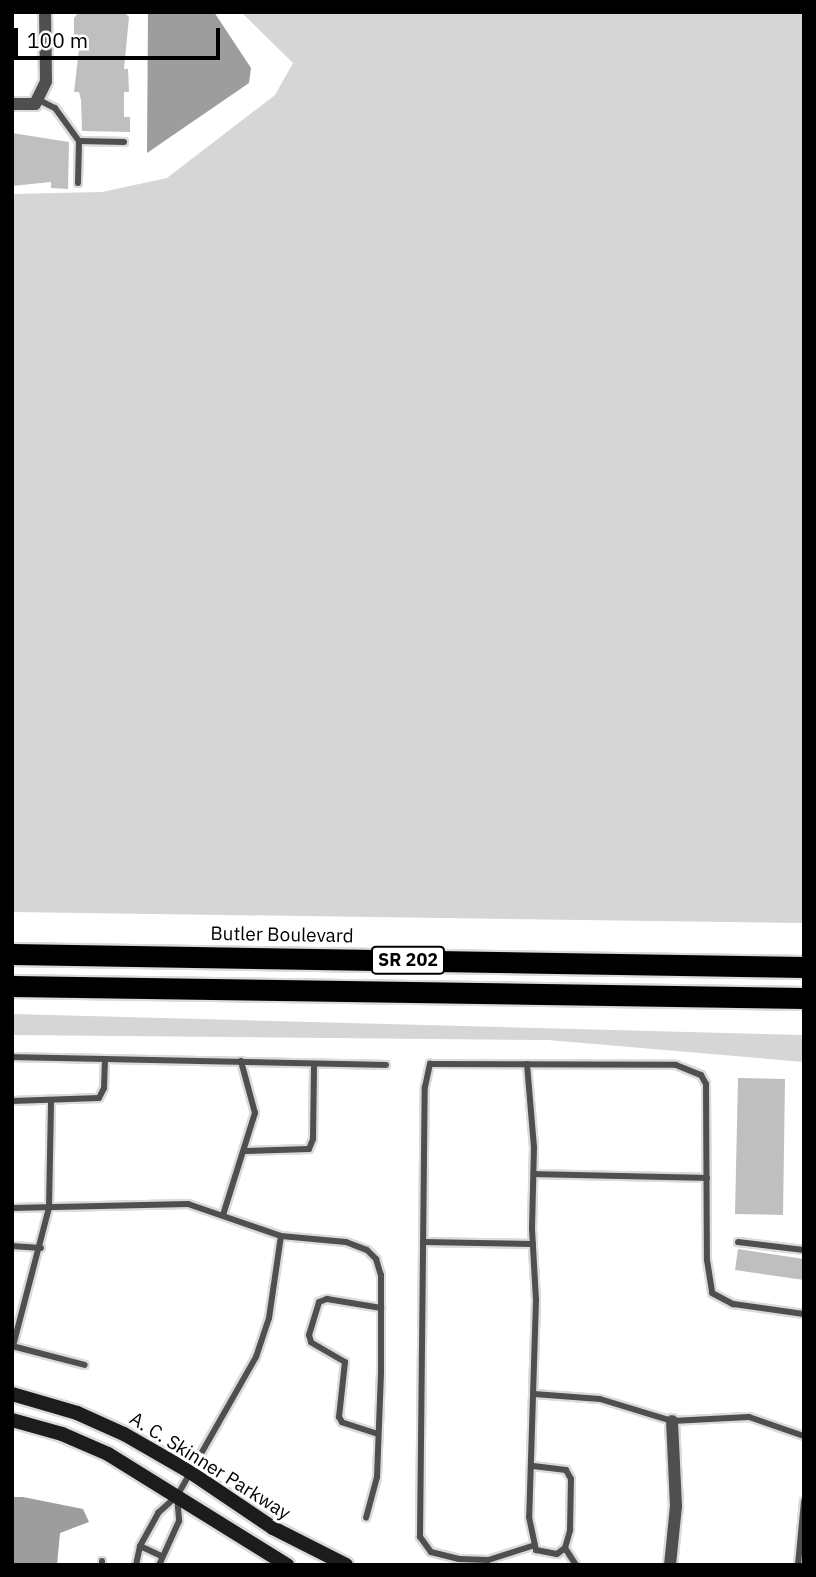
<!DOCTYPE html>
<html>
<head>
<meta charset="utf-8">
<style>
  body { margin:0 }
  #map { position:relative; width:816px; height:1577px; overflow:hidden; background:#fff; font-family:"IBM Plex Sans",sans-serif }
  div>[style] { position:absolute }
  .green>* { inset:0; background:#d6d6d6 }
  .water>* { inset:0; background:#9d9d9d }
  .building>* { inset:0; background:#bfbfbf }
  .roads { filter:drop-shadow(2px 0 #dbdbdb) drop-shadow(-2px 0 #dbdbdb) drop-shadow(0 2px #dbdbdb) drop-shadow(0 -2px #dbdbdb) }
  .service>* { height:6px; margin:-3px; padding:0 3px; transform-origin:3px; border-radius:3px; background:#4f4f4f }
  .minor>* { height:12px; margin:-6px; padding:0 6px; transform-origin:6px; border-radius:6px; background:#4f4f4f }
  .secondary>* { height:14px; margin:-7px; padding:0 7px; transform-origin:7px; border-radius:7px; background:#1c1c1c }
  .motorway>* { height:21px; margin:-10.5px; padding:0 10.5px; transform-origin:10.5px; border-radius:10.5px; background:#000 }
  span { translate:-50% -50%; white-space:nowrap; text-align:center; line-height:1.15; -webkit-text-stroke:6px #fff; paint-order:stroke }
  .shield-label span { padding:2px 5px; background:#fff; border:2px solid; border-radius:5px; -webkit-text-stroke-width:0 }
  .shield-label { font-size:18px; color:#000; font-weight:700 }
  .street-label { font-size:19px; color:#000 }
  .frame { position:absolute; inset:0; border:14px solid #000; pointer-events:none }
  .scale { position:absolute; left:14px; top:28px; width:206px; height:32px; box-sizing:border-box; border:4px solid #000; border-top:0; padding-left:9px; font-size:21px; line-height:24px; white-space:nowrap; color:#000; -webkit-text-stroke:5px #fff; paint-order:stroke }
</style>
</head>
<body>
<div id="map">
  <div class="green">
    <i style="clip-path:polygon(241px 12px,804px 12px,804px 923px,12px 912px,12px 194px,102px 192px,167px 178px,275px 95px,293px 63px)"></i>
    <i style="clip-path:polygon(12px 1014px,804px 1035px,804px 1062px,548px 1040px,12px 1035px)"></i>
  </div>
  <div class="water">
    <i style="clip-path:polygon(148px 12px,214px 12px,251px 68px,249px 83px,147px 153px)"></i>
    <i style="clip-path:polygon(23px 1497px,83px 1509px,89px 1522px,60px 1533px,57px 1565px,12px 1565px,12px 1497px)"></i>
  </div>
  <div class="building">
    <i style="clip-path:polygon(79px 12px,124px 12px,129px 17px,124px 69px,128px 69px,129px 92px,124px 92px,124px 117px,130px 117px,130px 132px,82px 131px,81px 100px,79px 92px,74px 92px,80px 41px,74px 41px,74px 18px)"></i>
    <i style="clip-path:polygon(12px 133px,69px 142px,68px 189px,51px 188px,51px 182px,12px 186px)"></i>
    <i style="clip-path:polygon(738px 1078px,785px 1079px,783px 1215px,735px 1214px)"></i>
    <i style="clip-path:polygon(738px 1249px,804px 1259px,804px 1280px,735px 1270px)"></i>
  </div>
  <div class="roads">
    <div class="service">
      <i style="left:37px;top:99px;width:20px;rotate:27deg"></i>
      <i style="left:55px;top:108px;width:41px;rotate:54deg"></i>
      <i style="left:79px;top:141px;width:42px;rotate:91.4deg"></i>
      <i style="left:79px;top:141px;width:45px;rotate:1.3deg"></i>
      <i style="left:12px;top:1057px;width:374px;rotate:1.2deg"></i>
      <i style="left:527px;top:1064px;width:83px;rotate:85.2deg"></i>
      <i style="left:534px;top:1147px;width:82px;rotate:91.4deg"></i>
      <i style="left:532px;top:1229px;width:71px;rotate:86.8deg"></i>
      <i style="left:536px;top:1300px;width:217px;rotate:91.8deg"></i>
      <i style="left:529px;top:1517px;width:34px;rotate:78deg"></i>
      <i style="left:536px;top:1550px;width:21px;rotate:11deg"></i>
      <i style="left:557px;top:1554px;width:10px;rotate:-37deg"></i>
      <i style="left:565px;top:1548px;width:19px;rotate:-74deg"></i>
      <i style="left:570px;top:1530px;width:51px;rotate:-88.9deg"></i>
      <i style="left:571px;top:1479px;width:10px;rotate:-119deg"></i>
      <i style="left:566px;top:1470px;width:35px;rotate:-173deg"></i>
      <i style="left:12px;top:1101px;width:87px;rotate:-2deg"></i>
      <i style="left:99px;top:1098px;width:11px;rotate:-63deg"></i>
      <i style="left:104px;top:1088px;width:29px;rotate:-88deg"></i>
      <i style="left:246px;top:1151px;width:63px;rotate:-1.8deg"></i>
      <i style="left:309px;top:1149px;width:11px;rotate:-68deg"></i>
      <i style="left:313px;top:1139px;width:75px;rotate:-89.2deg"></i>
      <i style="left:534px;top:1174px;width:173px;rotate:1.3deg"></i>
      <i style="left:12px;top:1208px;width:176px;rotate:-1.3deg"></i>
      <i style="left:188px;top:1204px;width:98px;rotate:19deg"></i>
      <i style="left:281px;top:1236px;width:65px;rotate:5.3deg"></i>
      <i style="left:346px;top:1242px;width:22px;rotate:21deg"></i>
      <i style="left:367px;top:1250px;width:13px;rotate:45deg"></i>
      <i style="left:376px;top:1259px;width:17px;rotate:73deg"></i>
      <i style="left:381px;top:1275px;width:98px;rotate:90deg"></i>
      <i style="left:381px;top:1373px;width:104px;rotate:92.2deg"></i>
      <i style="left:377px;top:1477px;width:42px;rotate:105deg"></i>
      <i style="left:223px;top:1215px;width:107px;rotate:-72.6deg"></i>
      <i style="left:255px;top:1113px;width:54px;rotate:-105.1deg"></i>
      <i style="left:423px;top:1242px;width:110px;rotate:1deg"></i>
      <i style="left:738px;top:1242px;width:66px;rotate:6.9deg"></i>
      <i style="left:12px;top:1246px;width:29px;rotate:4deg"></i>
      <i style="left:12px;top:1346px;width:75px;rotate:14.6deg"></i>
      <i style="left:13px;top:1346px;width:143px;rotate:-75.4deg"></i>
      <i style="left:49px;top:1208px;width:108px;rotate:-88.9deg"></i>
      <i style="left:534px;top:1394px;width:66px;rotate:4.3deg"></i>
      <i style="left:600px;top:1399px;width:75px;rotate:17deg"></i>
      <i style="left:672px;top:1421px;width:77px;rotate:-3deg"></i>
      <i style="left:749px;top:1417px;width:58px;rotate:19.1deg"></i>
      <i style="left:378px;top:1434px;width:38px;rotate:-162deg"></i>
      <i style="left:342px;top:1422px;width:6px;rotate:-121deg"></i>
      <i style="left:339px;top:1417px;width:55px;rotate:-83.8deg"></i>
      <i style="left:345px;top:1362px;width:39px;rotate:-150deg"></i>
      <i style="left:311px;top:1342px;width:7px;rotate:-106deg"></i>
      <i style="left:309px;top:1335px;width:34px;rotate:-73deg"></i>
      <i style="left:319px;top:1302px;width:9px;rotate:-21deg"></i>
      <i style="left:327px;top:1299px;width:55px;rotate:9.5deg"></i>
      <i style="left:177px;top:1496px;width:160px;rotate:-60.4deg"></i>
      <i style="left:256px;top:1357px;width:41px;rotate:-71.6deg"></i>
      <i style="left:269px;top:1318px;width:83px;rotate:-81.7deg"></i>
      <i style="left:140px;top:1546px;width:23px;rotate:25deg"></i>
      <i style="left:532px;top:1546px;width:46px;rotate:162.3deg"></i>
      <i style="left:488px;top:1560px;width:29px;rotate:-178deg"></i>
      <i style="left:459px;top:1559px;width:29px;rotate:-166deg"></i>
      <i style="left:431px;top:1552px;width:19px;rotate:-126deg"></i>
      <i style="left:420px;top:1537px;width:450px;rotate:-89.4deg"></i>
      <i style="left:425px;top:1087px;width:24px;rotate:-78deg"></i>
      <i style="left:430px;top:1064px;width:246px;rotate:0.2deg"></i>
      <i style="left:676px;top:1065px;width:27px;rotate:22deg"></i>
      <i style="left:701px;top:1075px;width:10px;rotate:61deg"></i>
      <i style="left:706px;top:1084px;width:176px;rotate:89.7deg"></i>
      <i style="left:707px;top:1260px;width:33px;rotate:81deg"></i>
      <i style="left:712px;top:1293px;width:24px;rotate:28deg"></i>
      <i style="left:733px;top:1304px;width:72px;rotate:8deg"></i>
      <i style="left:565px;top:1548px;width:20px;rotate:57deg"></i>
      <i style="left:102px;top:1565px;width:4px;rotate:-90deg"></i>
      <i style="left:136px;top:1565px;width:19px;rotate:-78deg"></i>
      <i style="left:140px;top:1546px;width:38px;rotate:-61deg"></i>
      <i style="left:158px;top:1513px;width:25px;rotate:-42deg"></i>
      <i style="left:177px;top:1496px;width:25px;rotate:85deg"></i>
      <i style="left:179px;top:1521px;width:48px;rotate:114.4deg"></i>
      <i style="left:798px;top:1565px;width:64px;rotate:-84.6deg"></i>
    </div>
    <div class="minor">
      <i style="left:12px;top:104px;width:23px"></i>
      <i style="left:35px;top:104px;width:25px;rotate:-64deg"></i>
      <i style="left:46px;top:81px;width:69px;rotate:-90.8deg"></i>
      <i style="left:670px;top:1565px;width:59px;rotate:-84.2deg"></i>
      <i style="left:676px;top:1506px;width:85px;rotate:-92.7deg"></i>
    </div>
    <div class="secondary">
      <i style="left:12px;top:1394px;width:68px;rotate:16.3deg"></i>
      <i style="left:77px;top:1413px;width:51px;rotate:24.1deg"></i>
      <i style="left:124px;top:1434px;width:76px;rotate:29.9deg"></i>
      <i style="left:190px;top:1472px;width:100px;rotate:34deg"></i>
      <i style="left:273px;top:1528px;width:82px;rotate:26.9deg"></i>
      <i style="left:12px;top:1420px;width:52px;rotate:15.6deg"></i>
      <i style="left:62px;top:1434px;width:50px;rotate:23.5deg"></i>
      <i style="left:108px;top:1454px;width:211px;rotate:31.8deg"></i>
    </div>
    <div class="motorway">
      <i style="left:12px;top:954px;width:792px;rotate:0.94deg"></i>
      <i style="left:12px;top:986px;width:792px;rotate:0.87deg"></i>
    </div>
  </div>
  <div class="shield-label">
    <span style="left:408px;top:960px">SR 202</span>
  </div>
  <div class="street-label">
    <span style="left:282px;top:935px;rotate:1deg">Butler Boulevard</span>
    <span style="left:210px;top:1466px;rotate:32deg">A. C. Skinner Parkway</span>
  </div>
  <div class="frame"></div>
  <div class="scale">100 m</div>
</div>
</body>
</html>
